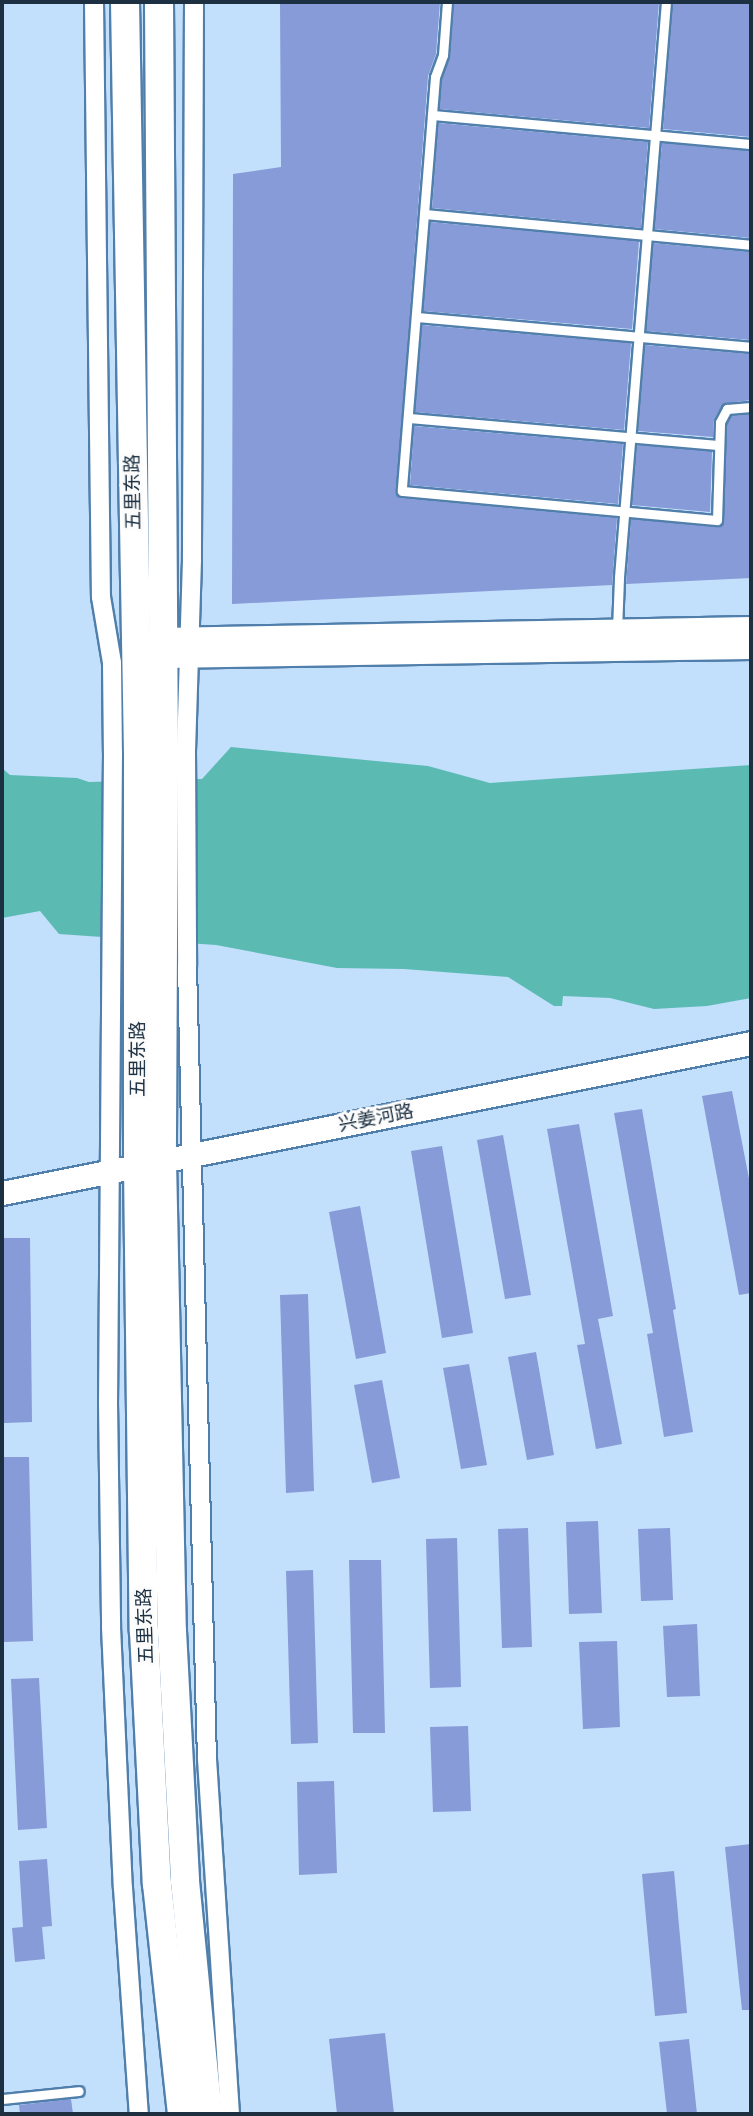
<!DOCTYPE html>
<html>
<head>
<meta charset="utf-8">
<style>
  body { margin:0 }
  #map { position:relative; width:753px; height:2116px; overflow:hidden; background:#c2dffc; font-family:Ubuntu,"Noto Sans SC",sans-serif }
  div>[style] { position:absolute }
  .water>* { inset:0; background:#5bbbb3 }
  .building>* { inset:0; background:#869bd7 }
  .roads { filter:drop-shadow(2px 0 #517fab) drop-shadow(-2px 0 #517fab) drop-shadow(0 2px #517fab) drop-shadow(0 -2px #517fab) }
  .service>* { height:9px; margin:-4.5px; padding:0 4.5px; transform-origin:4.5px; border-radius:4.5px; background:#fff }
  .minor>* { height:18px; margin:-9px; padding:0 9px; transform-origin:9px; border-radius:9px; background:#fff }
  .tertiary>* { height:23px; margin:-11.5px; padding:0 11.5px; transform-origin:11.5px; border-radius:11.5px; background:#fff }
  .primary>* { height:28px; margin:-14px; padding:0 14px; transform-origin:14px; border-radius:14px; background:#fff }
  span { translate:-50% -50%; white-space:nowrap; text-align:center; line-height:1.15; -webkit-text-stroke:6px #fcfcfc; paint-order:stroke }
  .street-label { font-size:19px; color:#1c3042 }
  .frame { position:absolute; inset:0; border:4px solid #1c3042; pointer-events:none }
</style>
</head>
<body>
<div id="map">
  <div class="water">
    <i style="clip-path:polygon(231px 747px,428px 766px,490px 783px,751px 765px,751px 998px,707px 1006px,654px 1009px,610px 998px,563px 996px,562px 1006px,554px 1006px,508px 977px,404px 969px,337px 968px,216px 945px,59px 934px,40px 911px,2px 918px,2px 768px,10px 775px,77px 778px,89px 782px,202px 779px)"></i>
  </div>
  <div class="building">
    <i style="clip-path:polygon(280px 2px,440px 2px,436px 54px,428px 76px,396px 495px,401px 498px,617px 518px,612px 585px,232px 604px,233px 174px,281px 167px)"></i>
    <i style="clip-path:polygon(454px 2px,659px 2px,649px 128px,439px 109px,442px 79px,450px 56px)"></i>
    <i style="clip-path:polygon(673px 2px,751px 2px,751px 137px,663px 129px)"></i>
    <i style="clip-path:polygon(438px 123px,648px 142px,641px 228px,432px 208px)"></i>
    <i style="clip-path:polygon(662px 143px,751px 151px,751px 238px,654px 229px)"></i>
    <i style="clip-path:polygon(430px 222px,639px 241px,632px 329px,423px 311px)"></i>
    <i style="clip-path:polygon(653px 243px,751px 252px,751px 340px,646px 331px)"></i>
    <i style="clip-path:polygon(422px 325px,631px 343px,624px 430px,415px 412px)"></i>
    <i style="clip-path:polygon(645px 345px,751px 354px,751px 400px,723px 404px,714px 419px,713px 437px,638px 431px)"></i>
    <i style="clip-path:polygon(751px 414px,751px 578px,626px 584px,631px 519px,716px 527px,722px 524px,727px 424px,731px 416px)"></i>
    <i style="clip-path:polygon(414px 426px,623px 444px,618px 504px,410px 485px)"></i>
    <i style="clip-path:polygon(637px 445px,712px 451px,710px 512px,632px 505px)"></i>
    <i style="clip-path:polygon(732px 1091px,751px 1189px,751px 1293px,739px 1295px,702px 1096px)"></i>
    <i style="clip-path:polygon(642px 1109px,676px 1309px,673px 1310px,693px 1432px,664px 1437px,647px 1334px,653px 1333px,614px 1113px)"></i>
    <i style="clip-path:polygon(579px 1124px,613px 1316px,598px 1319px,622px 1444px,596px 1449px,577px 1345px,585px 1344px,547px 1129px)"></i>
    <i style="clip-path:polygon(503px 1135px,531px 1295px,505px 1299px,477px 1140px)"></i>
    <i style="clip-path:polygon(442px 1146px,473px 1333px,442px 1338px,411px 1151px)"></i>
    <i style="clip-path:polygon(360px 1206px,386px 1353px,356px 1359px,329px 1212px)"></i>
    <i style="clip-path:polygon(2px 1238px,30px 1238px,32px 1422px,4px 1423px)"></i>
    <i style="clip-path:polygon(308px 1294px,314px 1491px,286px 1493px,280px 1295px)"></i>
    <i style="clip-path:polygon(536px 1352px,554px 1455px,527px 1460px,508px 1357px)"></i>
    <i style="clip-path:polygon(469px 1364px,487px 1465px,461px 1469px,443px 1368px)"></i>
    <i style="clip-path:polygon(382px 1380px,400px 1478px,372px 1483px,354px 1385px)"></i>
    <i style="clip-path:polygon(2px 1457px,29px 1457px,33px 1641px,4px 1642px)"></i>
    <i style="clip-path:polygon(598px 1521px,602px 1613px,569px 1614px,566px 1522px)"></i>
    <i style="clip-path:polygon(528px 1528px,532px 1647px,502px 1648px,498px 1529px)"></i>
    <i style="clip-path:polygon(670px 1528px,673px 1600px,641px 1601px,638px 1529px)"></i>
    <i style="clip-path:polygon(457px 1538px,461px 1687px,430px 1688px,426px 1539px)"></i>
    <i style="clip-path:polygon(349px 1560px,381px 1560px,385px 1733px,353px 1733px)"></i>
    <i style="clip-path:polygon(313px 1570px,318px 1743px,291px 1744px,286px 1571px)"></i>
    <i style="clip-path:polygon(697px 1624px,700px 1696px,667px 1697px,663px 1626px)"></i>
    <i style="clip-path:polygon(617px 1641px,620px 1727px,583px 1729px,579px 1642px)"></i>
    <i style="clip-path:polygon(39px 1678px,47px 1828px,18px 1830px,11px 1679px)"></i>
    <i style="clip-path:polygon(468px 1726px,471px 1811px,433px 1812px,430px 1727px)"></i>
    <i style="clip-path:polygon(334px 1781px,337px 1873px,299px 1875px,297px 1782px)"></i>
    <i style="clip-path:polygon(751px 1844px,751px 2010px,742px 2010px,725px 1847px)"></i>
    <i style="clip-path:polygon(47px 1859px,52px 1926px,42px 1927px,45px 1959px,15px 1962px,12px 1928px,23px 1927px,19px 1861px)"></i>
    <i style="clip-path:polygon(674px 1871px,687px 2013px,655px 2016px,642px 1874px)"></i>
    <i style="clip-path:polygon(385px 2033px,394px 2114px,337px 2114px,329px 2039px)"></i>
    <i style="clip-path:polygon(689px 2039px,697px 2114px,667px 2114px,659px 2042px)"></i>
    <i style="clip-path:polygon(71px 2099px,73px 2114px,20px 2114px,19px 2105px)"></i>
  </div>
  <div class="roads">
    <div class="service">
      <i style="left:447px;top:2px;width:53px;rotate:94.3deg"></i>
      <i style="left:443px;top:55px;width:23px;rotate:110deg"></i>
      <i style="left:435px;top:77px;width:415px;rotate:94.6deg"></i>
      <i style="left:402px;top:491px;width:316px;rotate:5.3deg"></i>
      <i style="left:717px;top:520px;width:98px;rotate:-88.2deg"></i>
      <i style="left:720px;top:422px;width:15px;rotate:-62deg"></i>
      <i style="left:727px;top:409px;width:24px;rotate:-5deg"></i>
      <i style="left:432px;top:115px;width:320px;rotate:5.2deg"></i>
      <i style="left:424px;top:214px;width:328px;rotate:5.4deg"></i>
      <i style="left:416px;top:317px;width:336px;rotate:5.1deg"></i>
      <i style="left:408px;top:418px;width:312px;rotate:5deg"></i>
      <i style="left:617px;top:630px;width:53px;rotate:-87.8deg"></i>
      <i style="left:619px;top:577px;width:577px;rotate:-85.33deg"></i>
      <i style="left:2px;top:2099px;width:77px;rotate:-5.9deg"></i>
    </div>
    <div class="minor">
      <i style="left:94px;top:2px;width:595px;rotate:89.33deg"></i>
      <i style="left:101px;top:597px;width:67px;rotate:80.5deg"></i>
      <i style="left:112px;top:663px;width:90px;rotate:89.4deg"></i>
      <i style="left:113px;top:753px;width:650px;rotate:90.44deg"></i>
      <i style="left:108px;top:1403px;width:224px;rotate:89.2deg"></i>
      <i style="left:111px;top:1627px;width:261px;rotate:87.4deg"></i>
      <i style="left:123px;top:1888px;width:227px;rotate:86deg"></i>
      <i style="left:194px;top:2px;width:558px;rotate:90.21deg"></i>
      <i style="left:192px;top:560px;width:190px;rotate:91.8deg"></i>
      <i style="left:186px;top:750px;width:216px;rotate:89.7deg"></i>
      <i style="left:187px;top:966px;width:793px;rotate:88.56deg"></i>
      <i style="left:207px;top:1759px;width:356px;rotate:86.3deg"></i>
    </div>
    <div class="tertiary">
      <i style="left:162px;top:639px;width:589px;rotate:-1.07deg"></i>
      <i style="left:162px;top:656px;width:589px;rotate:-0.88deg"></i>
      <i style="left:2px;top:1193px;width:764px;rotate:-11.32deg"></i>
    </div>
    <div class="primary">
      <i style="left:125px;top:2px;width:751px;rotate:89.01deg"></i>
      <i style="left:138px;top:753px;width:414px;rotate:90deg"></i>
      <i style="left:138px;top:1167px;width:464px;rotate:89.3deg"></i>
      <i style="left:144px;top:1631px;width:253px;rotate:87.1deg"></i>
      <i style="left:157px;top:1884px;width:231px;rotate:83.8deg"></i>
      <i style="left:159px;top:2px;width:750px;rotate:89.62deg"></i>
      <i style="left:164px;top:752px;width:409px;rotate:90.3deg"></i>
      <i style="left:162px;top:1161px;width:470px;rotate:88.8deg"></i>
      <i style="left:172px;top:1631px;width:250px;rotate:87deg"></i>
      <i style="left:185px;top:1881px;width:234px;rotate:84.4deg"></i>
    </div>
  </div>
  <div class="street-label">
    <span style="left:133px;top:492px;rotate:-91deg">五里东路</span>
    <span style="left:138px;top:1059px;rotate:-90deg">五里东路</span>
    <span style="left:376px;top:1118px;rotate:-11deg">兴姜河路</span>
    <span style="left:145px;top:1626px;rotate:-92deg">五里东路</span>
  </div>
  <div class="frame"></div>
</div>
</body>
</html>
